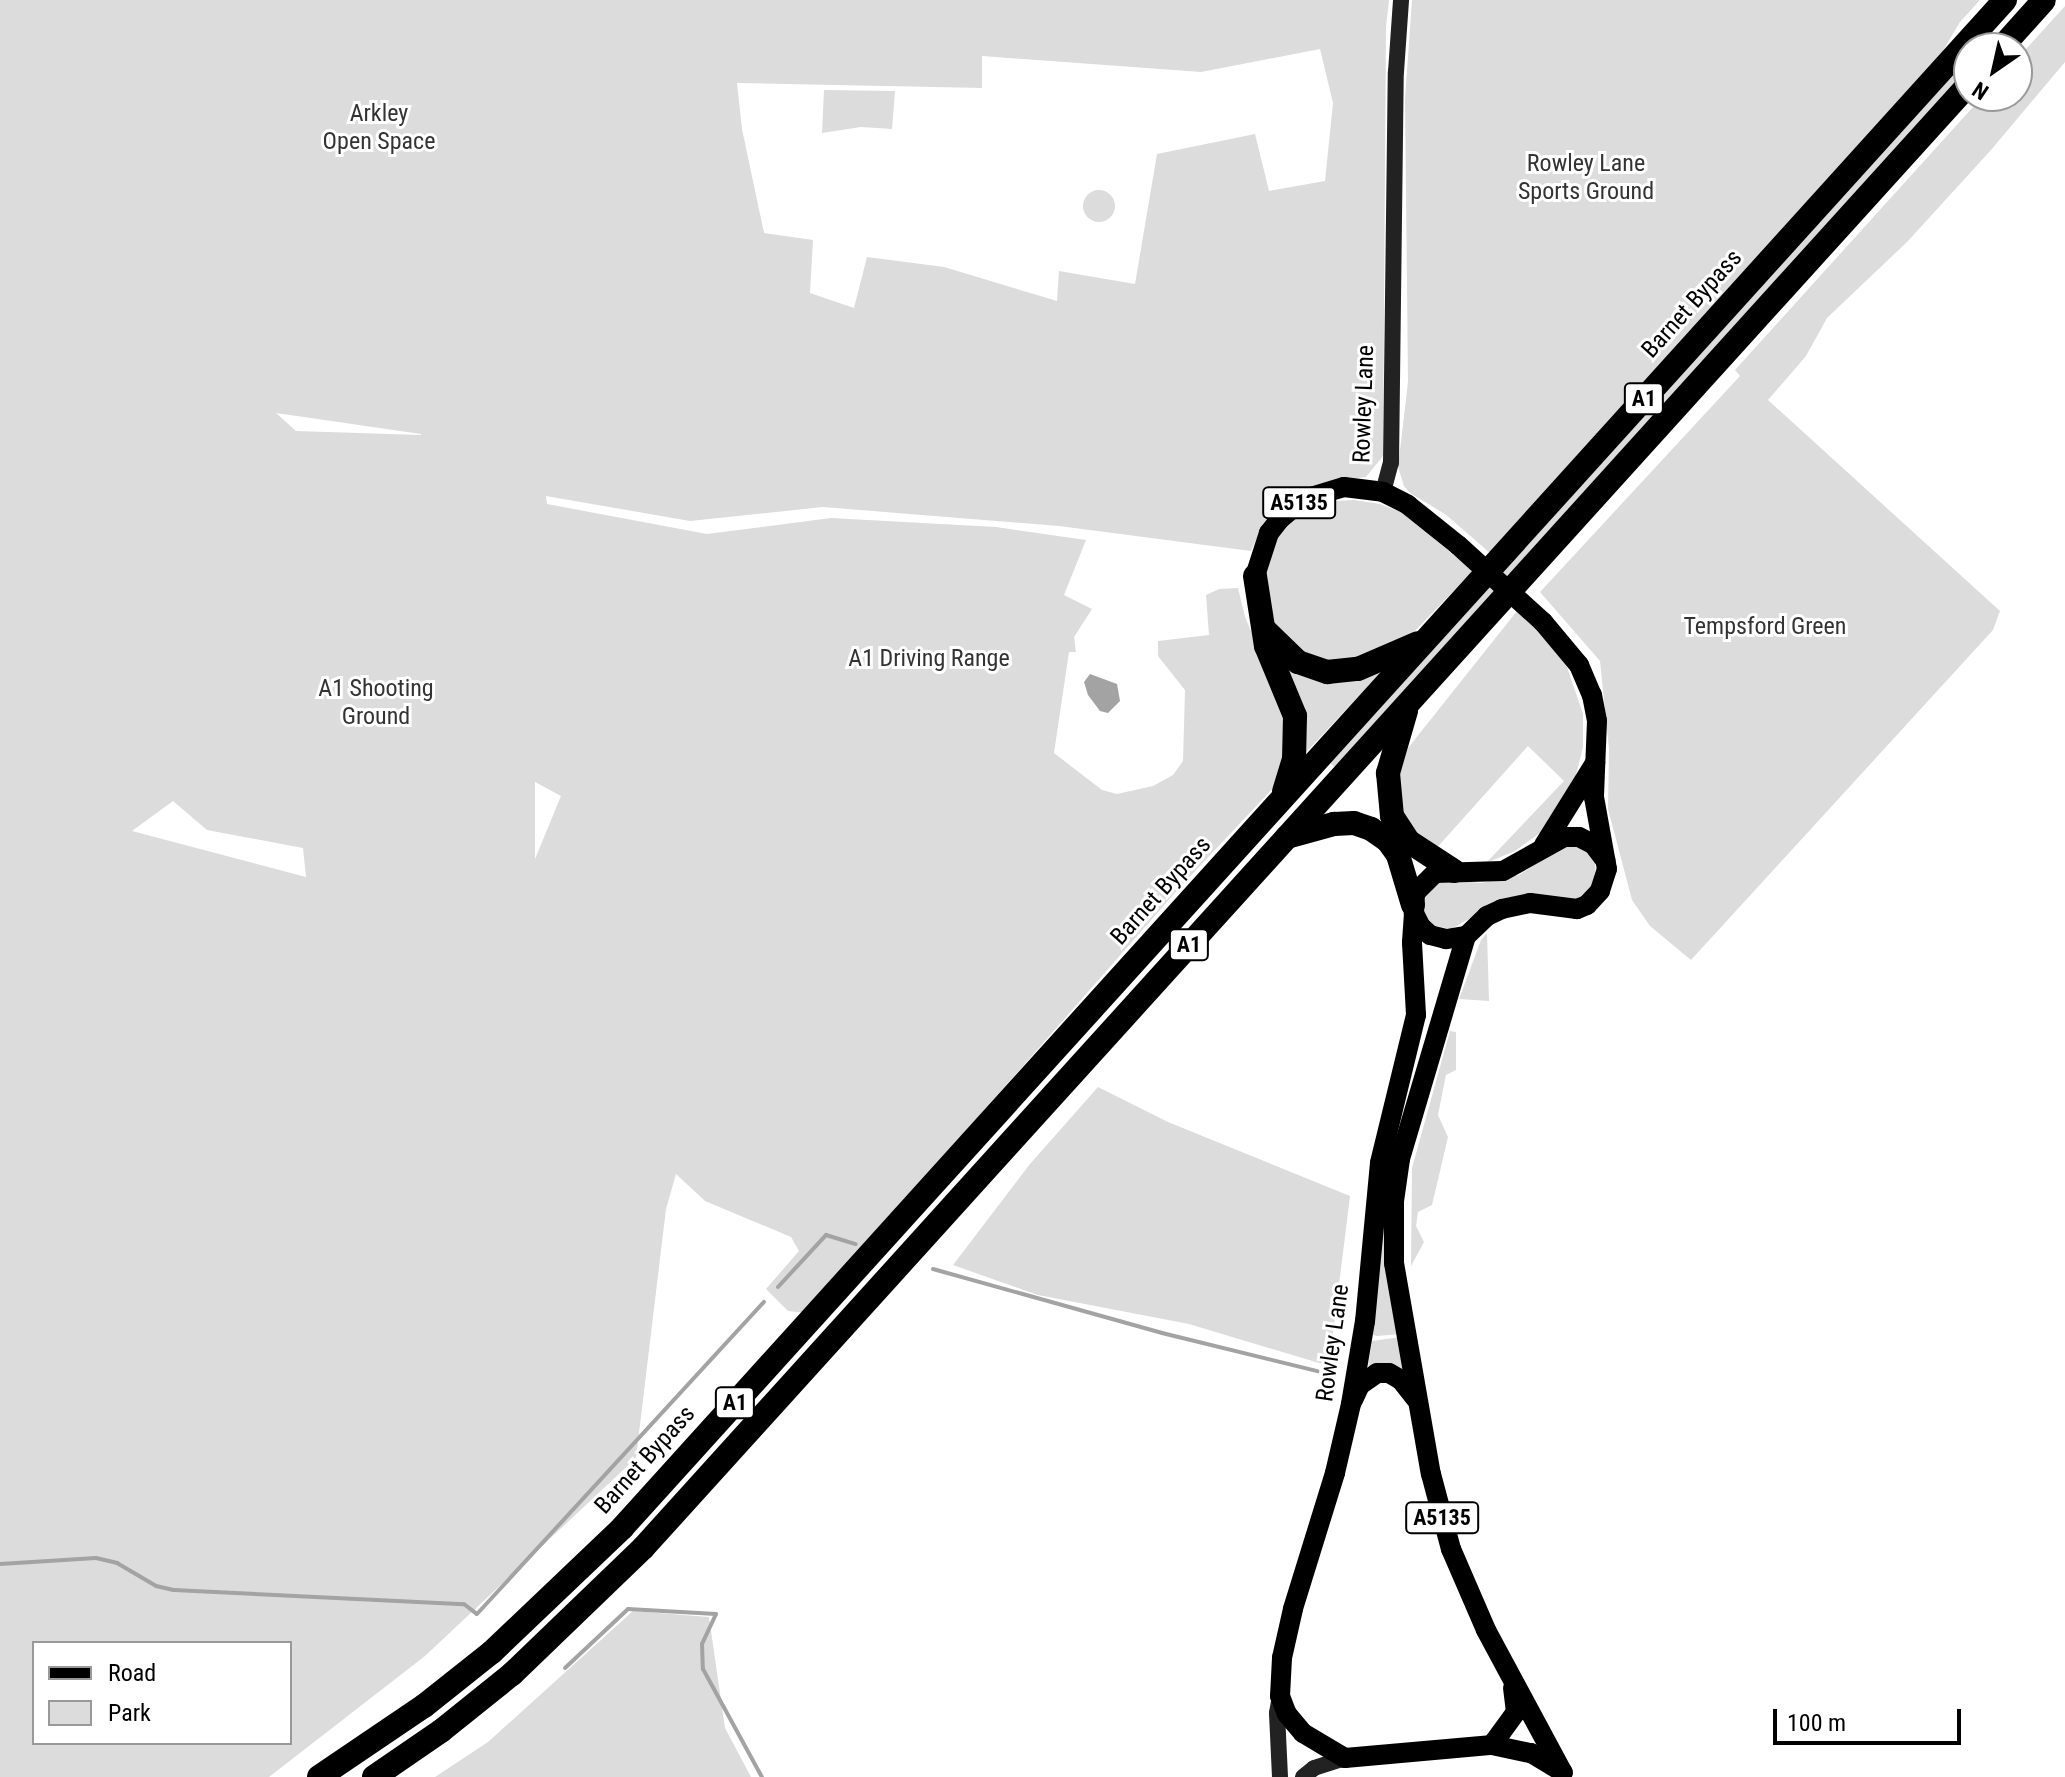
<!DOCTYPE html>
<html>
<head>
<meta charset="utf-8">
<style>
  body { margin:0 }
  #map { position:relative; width:2065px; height:1777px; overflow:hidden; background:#fff; font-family:"Roboto Condensed",sans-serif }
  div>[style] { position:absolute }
  .green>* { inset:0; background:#dcdcdc }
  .round { border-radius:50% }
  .water>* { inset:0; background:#a3a3a3 }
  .stream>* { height:4px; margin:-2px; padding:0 2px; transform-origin:2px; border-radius:2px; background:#a3a3a3 }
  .secondary>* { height:16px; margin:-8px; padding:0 8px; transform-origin:8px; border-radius:8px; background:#222 }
  .primary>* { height:20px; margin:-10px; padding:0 10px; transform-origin:10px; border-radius:10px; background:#000 }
  .highway>* { height:24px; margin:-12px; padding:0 12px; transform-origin:12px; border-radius:12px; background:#000 }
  span { translate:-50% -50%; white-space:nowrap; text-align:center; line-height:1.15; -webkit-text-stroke:6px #fff; paint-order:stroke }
  .shield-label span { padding:2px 6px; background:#fff; border:2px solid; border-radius:6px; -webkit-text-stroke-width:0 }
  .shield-label { font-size:22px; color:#000; font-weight:700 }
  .park-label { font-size:24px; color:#333 }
  .street-label { font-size:24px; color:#000 }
  .legend { position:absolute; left:32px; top:1641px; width:260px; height:104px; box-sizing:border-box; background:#fff; border:2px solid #999; margin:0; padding:10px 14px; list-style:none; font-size:24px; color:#000 }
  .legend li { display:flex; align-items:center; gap:16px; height:40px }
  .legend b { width:40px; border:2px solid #999 }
  .north { position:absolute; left:1953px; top:32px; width:80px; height:80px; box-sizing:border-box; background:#fff; border:2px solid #999; border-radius:50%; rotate:214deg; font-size:22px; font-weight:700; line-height:32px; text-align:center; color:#000 }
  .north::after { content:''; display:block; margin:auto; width:28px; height:36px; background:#000; clip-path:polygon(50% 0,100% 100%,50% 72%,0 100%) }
  .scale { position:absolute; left:1773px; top:1709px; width:188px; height:36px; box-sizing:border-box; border:4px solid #000; border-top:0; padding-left:10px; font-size:24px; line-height:28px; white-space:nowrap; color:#000; -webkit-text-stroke:6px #fff; paint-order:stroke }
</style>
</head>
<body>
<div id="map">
  <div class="green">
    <i style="clip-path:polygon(evenodd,0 0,1389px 0,1386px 28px,1383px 456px,1366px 477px,1318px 484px,1285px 501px,1262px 526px,1251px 551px,1059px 526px,823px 507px,690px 521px,546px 496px,547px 504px,707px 534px,831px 518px,996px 527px,1086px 540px,1064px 595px,1092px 609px,1074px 637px,1076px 652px,1069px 652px,1054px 753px,1102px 790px,1117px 794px,1153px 786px,1173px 775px,1183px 761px,1185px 690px,1158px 656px,1158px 641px,1209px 635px,1206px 595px,1219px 589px,1238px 588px,1245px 617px,1292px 726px,1278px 783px,1181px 886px,806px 1313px,788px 1311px,766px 1289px,799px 1251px,791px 1237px,705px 1201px,676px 1174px,666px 1209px,636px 1458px,425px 1656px,269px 1777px,0 1777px,0 0,1320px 49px,1333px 103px,1325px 181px,1269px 191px,1255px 134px,1157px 154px,1135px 284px,1059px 271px,1057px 301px,944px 267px,867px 257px,854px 308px,810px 293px,813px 240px,764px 233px,742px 129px,737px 83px,982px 88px,982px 56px,1201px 72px,1320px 49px,0 0,276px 413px,421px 434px,421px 435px,296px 431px,276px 413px,0 0,535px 782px,561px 796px,535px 859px,535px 782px,0 0,173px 801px,207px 830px,303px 848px,306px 877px,132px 831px,173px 801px,0 0,34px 1643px,290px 1643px,290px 1743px,34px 1743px,34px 1643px)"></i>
    <i style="clip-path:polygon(1412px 0,1980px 0,1960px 22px,1942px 52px,1490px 553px,1445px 514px,1410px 493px,1404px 486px,1398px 467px,1408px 382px,1405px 99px)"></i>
    <i style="clip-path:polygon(2065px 6px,2065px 62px,1991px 150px,1907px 242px,1827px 318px,1806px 356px,1768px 400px,2000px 611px,1993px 630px,1691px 960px,1650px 926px,1632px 900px,1608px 809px,1609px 749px,1600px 661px,1540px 592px,1740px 376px,1735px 370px,1983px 96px,2017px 96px,2017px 59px)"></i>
    <i style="clip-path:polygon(1969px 57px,1969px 66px,1335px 767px,1330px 763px)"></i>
    <i style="clip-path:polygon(824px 90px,895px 91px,892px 129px,861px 127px,822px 133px)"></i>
    <i class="round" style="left:1083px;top:190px;width:32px;height:32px"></i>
    <i style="clip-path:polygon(1354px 500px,1380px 504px,1403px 513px,1473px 571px,1412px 634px,1375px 657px,1322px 665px,1280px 637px,1262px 589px,1274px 540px,1299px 511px,1318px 502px)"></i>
    <i style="clip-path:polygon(1517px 611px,1548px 640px,1567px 667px,1583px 714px,1583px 747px,1575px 779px,1541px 832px,1515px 851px,1486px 863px,1564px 781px,1528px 746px,1434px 851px,1408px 830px,1395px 789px,1408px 748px)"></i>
    <i style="clip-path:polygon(1282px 655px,1290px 662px,1393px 659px,1299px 760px)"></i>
    <i style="clip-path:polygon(1565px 844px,1586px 848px,1595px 861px,1596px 879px,1586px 894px,1577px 899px,1508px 897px,1451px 929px,1431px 925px,1422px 910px,1424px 894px,1435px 883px,1451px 880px,1481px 883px,1519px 875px)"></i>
    <i style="clip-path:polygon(1487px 933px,1489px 1001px,1459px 999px,1481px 940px)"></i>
    <i style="clip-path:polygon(1450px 1031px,1456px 1032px,1456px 1070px,1446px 1075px,1438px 1115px,1448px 1137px,1432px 1205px,1418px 1212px,1416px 1226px,1424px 1242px,1411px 1266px,1412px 1168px)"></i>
    <i style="clip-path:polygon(1098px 1087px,1168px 1122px,1350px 1196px,1329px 1366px,1189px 1324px,1038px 1295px,953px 1265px,1030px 1164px)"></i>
    <i style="clip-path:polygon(1385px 1173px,1401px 1334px,1377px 1336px,1369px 1334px)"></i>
    <i style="clip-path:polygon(1401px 1337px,1408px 1373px,1368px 1368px,1372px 1341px)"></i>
    <i style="clip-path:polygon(633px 1611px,709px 1617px,725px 1728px,751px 1777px,435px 1777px,488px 1742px)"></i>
  </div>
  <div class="water">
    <i style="clip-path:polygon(1090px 674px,1117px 684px,1120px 701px,1108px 713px,1100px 711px,1088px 695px,1084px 682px)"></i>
  </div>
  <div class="stream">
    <i style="left:933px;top:1269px;width:238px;rotate:15.6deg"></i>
    <i style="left:1162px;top:1333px;width:160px;rotate:13.8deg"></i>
    <i style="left:778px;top:1287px;width:71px;rotate:-47.3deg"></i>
    <i style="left:826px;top:1235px;width:31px;rotate:17deg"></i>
    <i style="left:0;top:1564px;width:96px;rotate:-3.6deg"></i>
    <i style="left:96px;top:1558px;width:22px;rotate:13deg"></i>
    <i style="left:117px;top:1563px;width:45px;rotate:30.5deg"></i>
    <i style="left:156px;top:1586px;width:18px;rotate:13deg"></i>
    <i style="left:174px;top:1590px;width:290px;rotate:2.8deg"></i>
    <i style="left:464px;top:1604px;width:16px;rotate:38deg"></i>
    <i style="left:477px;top:1614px;width:424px;rotate:-47.4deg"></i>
    <i style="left:565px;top:1668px;width:86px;rotate:-43.1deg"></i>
    <i style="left:628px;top:1609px;width:88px;rotate:3.3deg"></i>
    <i style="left:716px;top:1614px;width:33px;rotate:115deg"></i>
    <i style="left:702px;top:1644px;width:25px;rotate:88deg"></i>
    <i style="left:703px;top:1669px;width:123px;rotate:61.4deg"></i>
  </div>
  <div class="secondary">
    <i style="left:1383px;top:492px;width:30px;rotate:-75deg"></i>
    <i style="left:1391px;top:463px;width:391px;rotate:-89.3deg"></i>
    <i style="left:1396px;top:72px;width:72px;rotate:-86deg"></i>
    <i style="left:1280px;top:1777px;width:64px;rotate:-92.7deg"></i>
    <i style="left:1277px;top:1713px;width:17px;rotate:-80deg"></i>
    <i style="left:1303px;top:1777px;width:14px;rotate:-39deg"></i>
    <i style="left:1314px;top:1768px;width:33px;rotate:-18deg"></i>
  </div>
  <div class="primary">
    <i style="left:1255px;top:576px;width:45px;rotate:-72deg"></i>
    <i style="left:1269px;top:533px;width:18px;rotate:-52deg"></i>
    <i style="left:1280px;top:519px;width:31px;rotate:-40deg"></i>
    <i style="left:1304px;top:499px;width:42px;rotate:-16.7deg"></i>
    <i style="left:1344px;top:487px;width:39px;rotate:7deg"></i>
    <i style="left:1383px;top:492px;width:28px;rotate:27deg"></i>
    <i style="left:1408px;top:505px;width:64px;rotate:38.7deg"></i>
    <i style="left:1458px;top:545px;width:115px;rotate:42.2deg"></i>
    <i style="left:1543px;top:622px;width:56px;rotate:50.1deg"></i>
    <i style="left:1579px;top:665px;width:33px;rotate:67deg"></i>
    <i style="left:1592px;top:695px;width:26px;rotate:79deg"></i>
    <i style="left:1597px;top:721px;width:76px;rotate:92.3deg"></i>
    <i style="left:1594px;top:797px;width:73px;rotate:79.8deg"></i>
    <i style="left:1607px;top:869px;width:23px;rotate:108deg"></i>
    <i style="left:1600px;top:891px;width:19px;rotate:133deg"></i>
    <i style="left:1587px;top:905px;width:11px;rotate:158deg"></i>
    <i style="left:1577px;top:909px;width:47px;rotate:-172.7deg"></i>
    <i style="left:1530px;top:903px;width:29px;rotate:168deg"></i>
    <i style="left:1502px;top:909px;width:17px;rotate:155deg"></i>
    <i style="left:1487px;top:916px;width:29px;rotate:136deg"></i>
    <i style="left:1466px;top:936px;width:20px;rotate:171deg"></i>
    <i style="left:1446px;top:939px;width:16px;rotate:-166deg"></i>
    <i style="left:1430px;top:935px;width:12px;rotate:-138deg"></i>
    <i style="left:1421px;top:927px;width:16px;rotate:-117deg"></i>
    <i style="left:1414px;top:913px;width:20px;rotate:-87deg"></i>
    <i style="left:1415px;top:893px;width:28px;rotate:-45deg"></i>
    <i style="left:1435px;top:873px;width:68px;rotate:-1.7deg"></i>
    <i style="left:1503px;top:871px;width:70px;rotate:-29.1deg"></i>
    <i style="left:1564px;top:837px;width:15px"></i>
    <i style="left:1579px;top:837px;width:16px;rotate:27deg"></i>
    <i style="left:1593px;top:844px;width:21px;rotate:53deg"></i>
    <i style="left:1544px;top:845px;width:97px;rotate:-58.1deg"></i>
    <i style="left:1414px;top:913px;width:30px;rotate:94deg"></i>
    <i style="left:1412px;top:943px;width:72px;rotate:86.8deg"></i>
    <i style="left:1416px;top:1015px;width:152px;rotate:103.7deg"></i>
    <i style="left:1380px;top:1163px;width:159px;rotate:95.4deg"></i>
    <i style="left:1365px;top:1321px;width:84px;rotate:99.6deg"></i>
    <i style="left:1351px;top:1404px;width:71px;rotate:103.1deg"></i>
    <i style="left:1335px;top:1473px;width:142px;rotate:107.2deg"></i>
    <i style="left:1293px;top:1609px;width:50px;rotate:102.7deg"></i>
    <i style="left:1282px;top:1658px;width:38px;rotate:93deg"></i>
    <i style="left:1280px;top:1696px;width:19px;rotate:69deg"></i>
    <i style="left:1287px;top:1714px;width:25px;rotate:50deg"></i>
    <i style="left:1303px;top:1733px;width:49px;rotate:30.8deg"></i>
    <i style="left:1345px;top:1758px;width:148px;rotate:-5.1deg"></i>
    <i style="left:1492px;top:1745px;width:40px;rotate:12deg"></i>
    <i style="left:1531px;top:1753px;width:37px;rotate:31deg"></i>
    <i style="left:1466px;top:936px;width:233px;rotate:106.5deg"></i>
    <i style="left:1400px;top:1159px;width:42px;rotate:98.1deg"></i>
    <i style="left:1394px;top:1201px;width:62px;rotate:90deg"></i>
    <i style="left:1394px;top:1263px;width:214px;rotate:80.1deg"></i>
    <i style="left:1431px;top:1474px;width:78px;rotate:75.1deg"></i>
    <i style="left:1451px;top:1549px;width:88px;rotate:66.6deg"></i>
    <i style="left:1486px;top:1630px;width:162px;rotate:61.7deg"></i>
    <i style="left:1353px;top:1400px;width:17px;rotate:-65deg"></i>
    <i style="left:1360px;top:1385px;width:21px;rotate:-35deg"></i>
    <i style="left:1377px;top:1373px;width:12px"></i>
    <i style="left:1389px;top:1373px;width:14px;rotate:30deg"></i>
    <i style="left:1401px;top:1380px;width:24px;rotate:52deg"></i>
    <i style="left:1492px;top:1745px;width:41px;rotate:-54deg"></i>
    <i style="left:1516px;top:1712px;width:24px;rotate:-97deg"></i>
  </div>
  <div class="highway">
    <i style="left:2001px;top:48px;width:64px;rotate:-48.1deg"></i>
    <i style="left:1255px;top:576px;width:71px;rotate:81.1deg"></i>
    <i style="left:1266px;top:646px;width:76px;rotate:67.5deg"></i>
    <i style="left:1295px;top:716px;width:43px;rotate:91.3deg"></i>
    <i style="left:1294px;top:759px;width:34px;rotate:107deg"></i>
    <i style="left:1265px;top:630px;width:46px;rotate:44.1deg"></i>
    <i style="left:1298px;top:662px;width:31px;rotate:19deg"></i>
    <i style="left:1327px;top:672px;width:31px;rotate:-6deg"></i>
    <i style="left:1358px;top:669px;width:65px;rotate:-23.4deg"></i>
    <i style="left:1406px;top:711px;width:65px;rotate:106.2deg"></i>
    <i style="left:1388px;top:773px;width:43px;rotate:84.7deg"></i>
    <i style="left:1392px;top:816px;width:30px;rotate:57deg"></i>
    <i style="left:1408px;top:841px;width:55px;rotate:33.1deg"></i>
    <i style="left:1287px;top:837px;width:49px;rotate:-15.5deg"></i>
    <i style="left:1334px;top:824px;width:20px;rotate:-3deg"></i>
    <i style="left:1354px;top:823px;width:18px;rotate:19deg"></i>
    <i style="left:1371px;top:829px;width:21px;rotate:35deg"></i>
    <i style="left:1388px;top:841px;width:17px;rotate:54deg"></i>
    <i style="left:1398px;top:855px;width:52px;rotate:73.3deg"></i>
    <i style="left:319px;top:1777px;width:127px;rotate:-34.1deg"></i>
    <i style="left:424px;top:1706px;width:87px;rotate:-38.5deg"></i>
    <i style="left:492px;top:1652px;width:180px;rotate:-43.6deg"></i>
    <i style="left:622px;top:1528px;width:2061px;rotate:-47.85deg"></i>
    <i style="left:374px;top:1777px;width:81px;rotate:-34.5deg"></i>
    <i style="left:441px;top:1731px;width:91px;rotate:-38.8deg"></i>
    <i style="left:512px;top:1674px;width:182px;rotate:-43.9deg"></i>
    <i style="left:643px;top:1548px;width:1975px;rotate:-47.83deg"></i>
  </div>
  <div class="shield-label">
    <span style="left:1644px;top:399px">A1</span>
    <span style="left:1299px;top:503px">A5135</span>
    <span style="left:1189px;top:945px">A1</span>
    <span style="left:735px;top:1403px">A1</span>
    <span style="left:1442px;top:1518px">A5135</span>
  </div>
  <div class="park-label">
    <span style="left:379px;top:128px">Arkley<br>Open Space</span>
    <span style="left:1586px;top:178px">Rowley Lane<br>Sports Ground</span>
    <span style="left:1765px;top:627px">Tempsford Green</span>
    <span style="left:929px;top:659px">A1 Driving Range</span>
    <span style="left:376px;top:703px">A1 Shooting<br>Ground</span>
  </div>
  <div class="street-label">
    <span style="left:1692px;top:304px;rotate:-48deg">Barnet Bypass</span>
    <span style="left:1364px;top:404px;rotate:-88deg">Rowley Lane</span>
    <span style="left:1161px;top:891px;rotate:-48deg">Barnet Bypass</span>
    <span style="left:1333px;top:1343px;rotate:-82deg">Rowley Lane</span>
    <span style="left:645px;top:1460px;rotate:-48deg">Barnet Bypass</span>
  </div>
  <ul class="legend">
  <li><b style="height:10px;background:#000"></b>Road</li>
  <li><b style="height:22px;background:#dcdcdc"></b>Park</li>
  </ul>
  <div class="north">N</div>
  <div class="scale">100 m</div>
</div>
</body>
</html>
